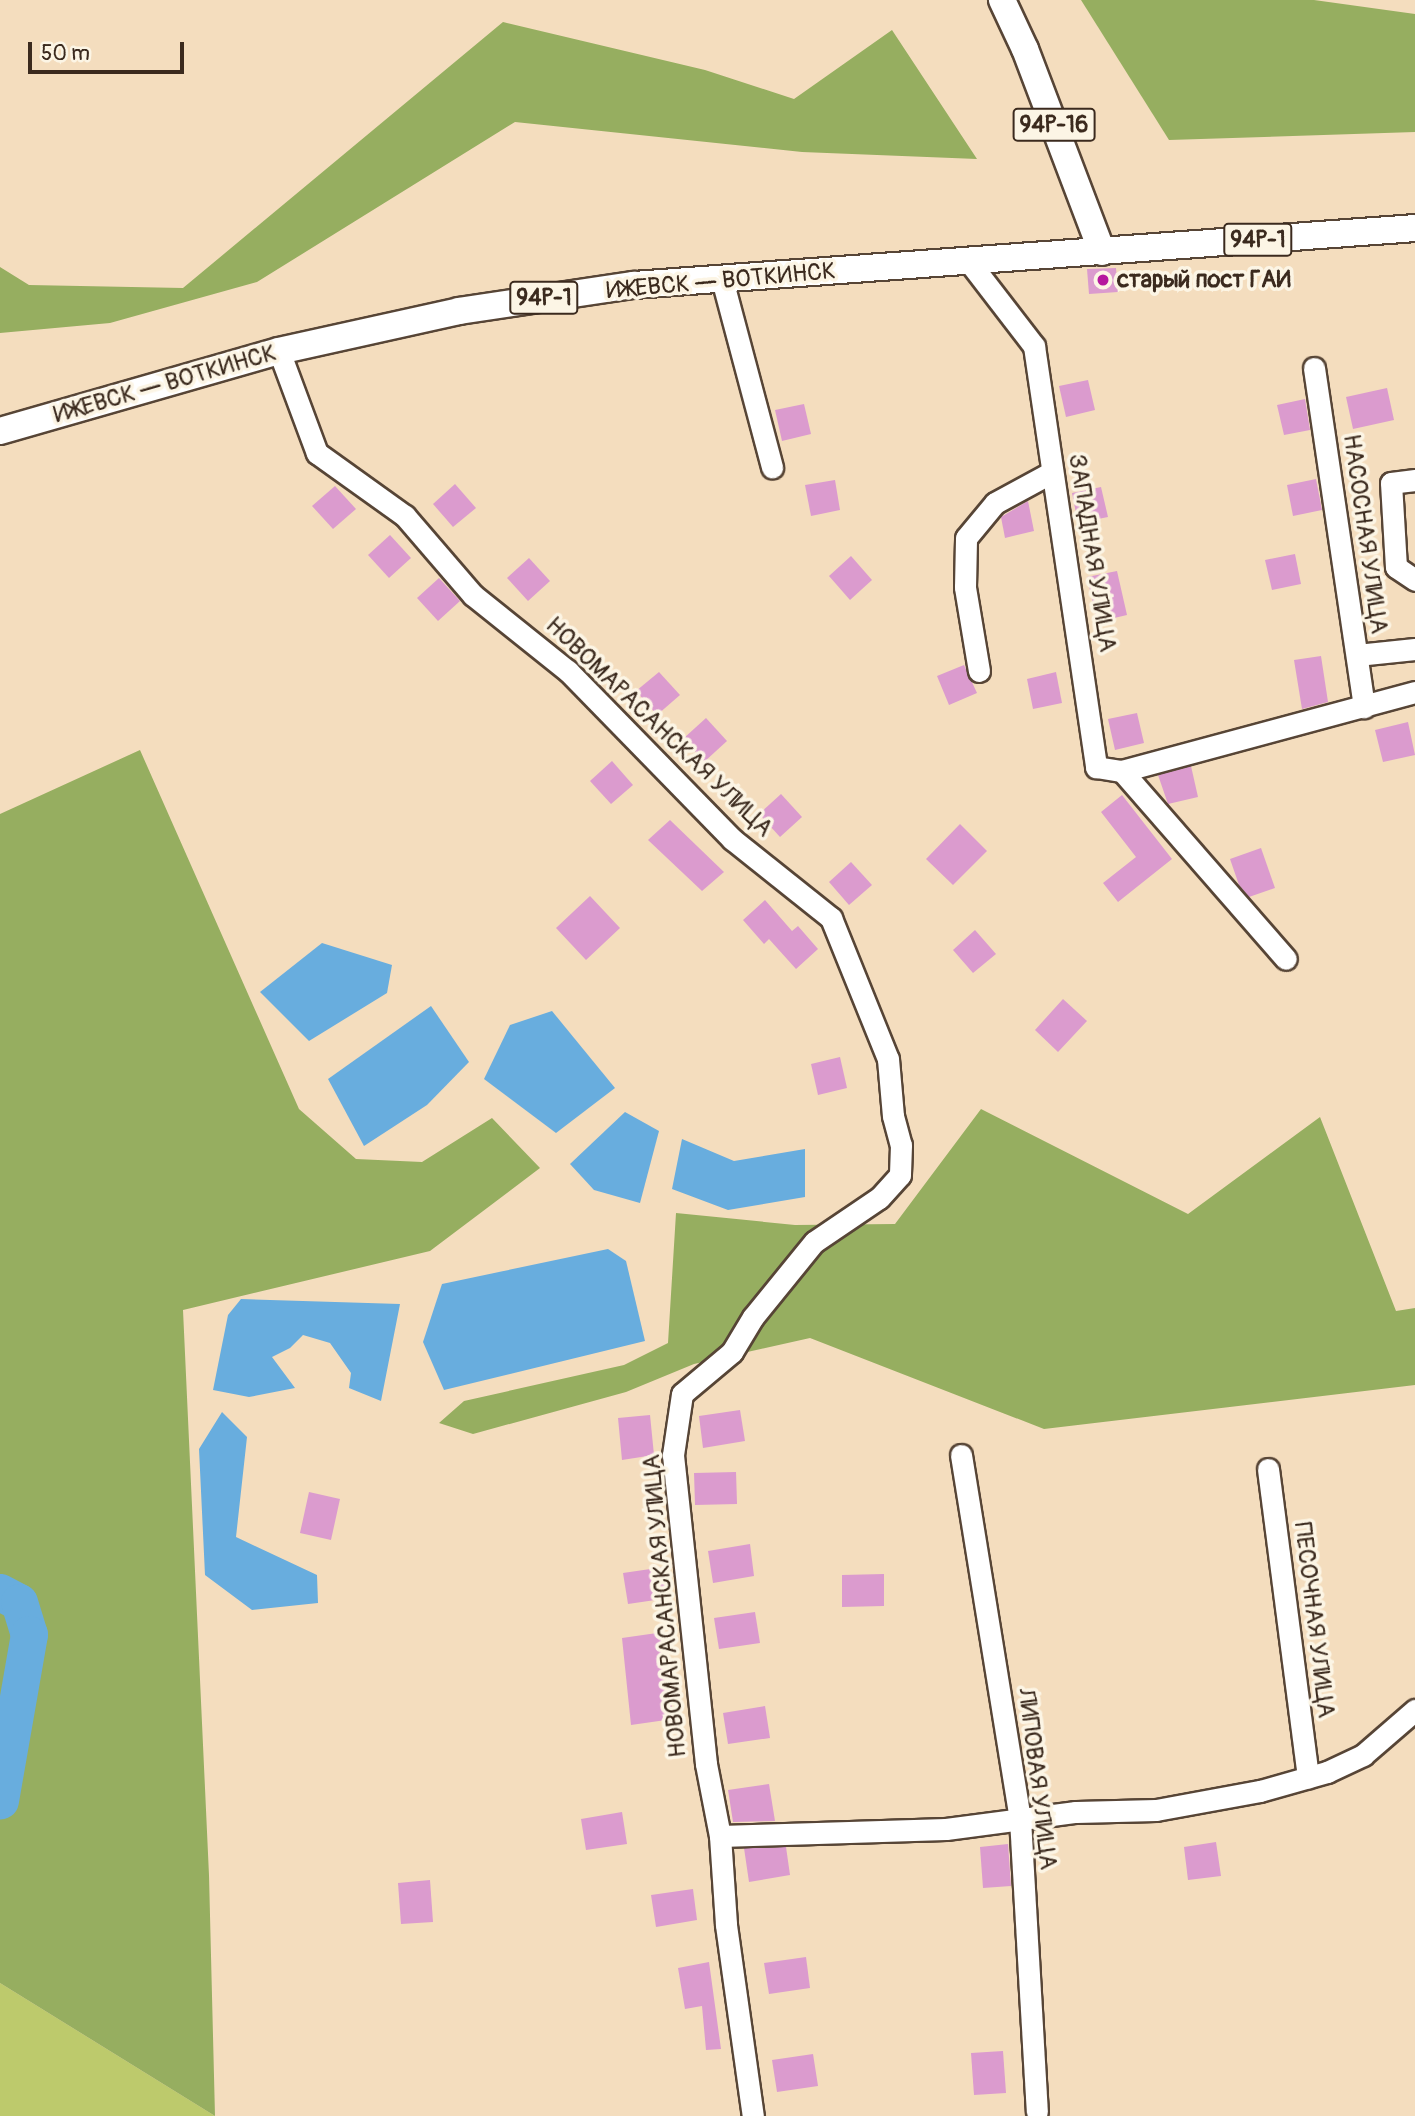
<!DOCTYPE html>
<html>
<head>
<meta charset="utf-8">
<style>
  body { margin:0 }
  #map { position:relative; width:1415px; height:2116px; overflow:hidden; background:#f4ddbe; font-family:Pangolin,sans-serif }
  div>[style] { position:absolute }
  .green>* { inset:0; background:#bdca6c }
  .forest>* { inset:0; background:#96ae60 }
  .water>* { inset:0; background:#68adde }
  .river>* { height:37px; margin:-18.5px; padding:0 18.5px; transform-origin:18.5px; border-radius:18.5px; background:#68adde }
  .building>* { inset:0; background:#db9bce }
  .roads { filter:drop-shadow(2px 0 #574536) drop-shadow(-2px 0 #574536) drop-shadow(0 2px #574536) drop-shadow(0 -2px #574536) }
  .minor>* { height:21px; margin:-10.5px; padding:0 10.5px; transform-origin:10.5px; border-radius:10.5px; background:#fff }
  .major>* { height:26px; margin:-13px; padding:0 13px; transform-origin:13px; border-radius:13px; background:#fff }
  .dots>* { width:19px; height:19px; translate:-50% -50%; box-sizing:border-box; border:4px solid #fcf5e5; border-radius:50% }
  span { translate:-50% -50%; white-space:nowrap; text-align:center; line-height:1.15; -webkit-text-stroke:7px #fcf5e5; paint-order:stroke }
  .shield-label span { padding:2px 5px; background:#fcf5e5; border:2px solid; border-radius:5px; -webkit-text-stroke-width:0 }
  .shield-label { font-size:23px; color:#3b2a1e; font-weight:700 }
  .poi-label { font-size:24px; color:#3b2a1e; font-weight:700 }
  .left { translate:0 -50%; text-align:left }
  .street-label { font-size:24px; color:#3b2a1e }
  .scale { position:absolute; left:28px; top:42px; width:156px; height:32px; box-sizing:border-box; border:4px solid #3b2a1e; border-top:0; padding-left:9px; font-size:21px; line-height:24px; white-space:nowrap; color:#3b2a1e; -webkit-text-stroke:5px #fcf5e5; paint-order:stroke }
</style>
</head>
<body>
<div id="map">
  <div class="green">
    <i style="clip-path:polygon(0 1983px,215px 2116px,0 2116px)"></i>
  </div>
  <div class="forest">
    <i style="clip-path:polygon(1081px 0,1314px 0,1415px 14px,1415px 132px,1169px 140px)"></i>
    <i style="clip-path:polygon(503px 22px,705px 70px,794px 99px,892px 30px,977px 159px,802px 152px,515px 122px,257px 282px,110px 323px,0 333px,0 267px,29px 285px,183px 288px)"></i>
    <i style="clip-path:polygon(140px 750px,299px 1109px,356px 1159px,422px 1162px,492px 1118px,540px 1168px,430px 1251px,183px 1310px,209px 1875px,215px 2116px,0 1983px,0 814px)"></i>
    <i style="clip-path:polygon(981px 1109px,1188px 1214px,1320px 1117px,1396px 1311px,1415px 1308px,1415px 1385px,1044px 1429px,810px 1338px,694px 1364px,626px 1392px,473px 1434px,439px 1423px,464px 1401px,624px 1365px,668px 1343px,676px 1213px,795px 1225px,895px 1224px)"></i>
  </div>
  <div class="water">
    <i style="clip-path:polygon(322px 943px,392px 965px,387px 993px,309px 1041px,260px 992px)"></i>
    <i style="clip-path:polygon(431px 1006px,469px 1062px,427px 1105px,364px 1146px,328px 1079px)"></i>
    <i style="clip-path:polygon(552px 1011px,615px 1088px,556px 1133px,484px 1079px,510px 1025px)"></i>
    <i style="clip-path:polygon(625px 1112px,659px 1131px,640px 1203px,594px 1190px,570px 1164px)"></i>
    <i style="clip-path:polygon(682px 1139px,734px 1161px,805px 1149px,805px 1197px,728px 1210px,672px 1189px)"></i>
    <i style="clip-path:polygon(608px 1249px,626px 1261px,645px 1341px,444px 1390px,423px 1342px,442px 1284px)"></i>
    <i style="clip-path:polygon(241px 1299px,400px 1304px,381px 1401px,349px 1388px,351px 1373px,330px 1343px,303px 1335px,290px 1348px,272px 1357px,295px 1388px,249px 1397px,213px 1390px,228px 1315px)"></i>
    <i style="clip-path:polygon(222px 1412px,247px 1437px,236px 1537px,317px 1575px,318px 1603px,252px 1610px,205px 1575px,199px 1449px)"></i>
  </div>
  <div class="river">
    <i style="left:0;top:1592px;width:21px;rotate:28deg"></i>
    <i style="left:19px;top:1602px;width:34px;rotate:73deg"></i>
    <i style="left:29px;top:1634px;width:169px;rotate:99.9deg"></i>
  </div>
  <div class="building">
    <i style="clip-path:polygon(1116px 268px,1118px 292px,1089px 294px,1087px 269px)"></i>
    <i style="clip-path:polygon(1088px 380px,1095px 410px,1066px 417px,1059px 386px)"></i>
    <i style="clip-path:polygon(1387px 388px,1394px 420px,1353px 429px,1346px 397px)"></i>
    <i style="clip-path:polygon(1305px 399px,1310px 430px,1284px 435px,1277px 405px)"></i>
    <i style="clip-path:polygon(804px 404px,811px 434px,782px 441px,775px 410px)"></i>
    <i style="clip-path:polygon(1316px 479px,1322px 510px,1293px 516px,1287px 485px)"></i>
    <i style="clip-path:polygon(835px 480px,840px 510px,811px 516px,805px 485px)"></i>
    <i style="clip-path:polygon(455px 484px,476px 508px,453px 527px,433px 504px)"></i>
    <i style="clip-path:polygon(335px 486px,356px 509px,333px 529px,312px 506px)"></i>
    <i style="clip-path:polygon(1101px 487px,1108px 517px,1078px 523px,1072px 493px)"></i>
    <i style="clip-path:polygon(1028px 501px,1034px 531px,1005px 538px,1001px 517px)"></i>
    <i style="clip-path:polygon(390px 535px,411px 558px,389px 578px,368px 555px)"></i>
    <i style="clip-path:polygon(1295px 554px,1301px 584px,1272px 590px,1265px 560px)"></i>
    <i style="clip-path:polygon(851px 556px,872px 580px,850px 600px,829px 576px)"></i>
    <i style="clip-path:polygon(529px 558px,550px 581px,528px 601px,507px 578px)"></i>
    <i style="clip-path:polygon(1117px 571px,1127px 615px,1097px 622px,1087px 577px)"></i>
    <i style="clip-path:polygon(439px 578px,460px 601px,438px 621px,417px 598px)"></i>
    <i style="clip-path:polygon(1321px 656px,1328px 702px,1302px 709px,1294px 660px)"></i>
    <i style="clip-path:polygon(964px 665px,977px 693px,949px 705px,937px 676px)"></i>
    <i style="clip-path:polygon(659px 672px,680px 695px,657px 715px,636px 691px)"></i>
    <i style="clip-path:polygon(1056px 672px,1062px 703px,1033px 709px,1027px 679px)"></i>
    <i style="clip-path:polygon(1137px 713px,1144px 743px,1115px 750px,1108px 719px)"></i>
    <i style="clip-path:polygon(706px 718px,727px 741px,704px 762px,684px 738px)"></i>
    <i style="clip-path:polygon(1408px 722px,1415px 755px,1383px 762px,1375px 730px)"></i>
    <i style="clip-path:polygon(612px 761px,633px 785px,611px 804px,590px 781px)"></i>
    <i style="clip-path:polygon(1191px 766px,1198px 797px,1168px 804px,1158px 775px)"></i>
    <i style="clip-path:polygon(781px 794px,802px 817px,780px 837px,759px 814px)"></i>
    <i style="clip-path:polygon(1122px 795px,1172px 859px,1118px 902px,1103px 883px,1136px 857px,1101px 812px)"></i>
    <i style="clip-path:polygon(670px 820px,724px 872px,702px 891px,648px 840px)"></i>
    <i style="clip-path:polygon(960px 824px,987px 851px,953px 885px,926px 859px)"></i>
    <i style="clip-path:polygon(1261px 848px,1275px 888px,1249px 897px,1239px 885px,1230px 859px)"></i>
    <i style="clip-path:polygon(851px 862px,872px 885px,849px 905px,829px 882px)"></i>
    <i style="clip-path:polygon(590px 896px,620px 928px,586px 960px,556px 928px)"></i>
    <i style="clip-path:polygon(765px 900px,792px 931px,798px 926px,818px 949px,796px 969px,769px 939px,764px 944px,743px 920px)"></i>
    <i style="clip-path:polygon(975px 930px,996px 954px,973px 973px,953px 950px)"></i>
    <i style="clip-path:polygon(1063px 999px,1087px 1021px,1058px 1052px,1035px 1030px)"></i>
    <i style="clip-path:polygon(840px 1057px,847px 1088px,818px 1095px,811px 1064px)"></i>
    <i style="clip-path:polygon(740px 1410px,745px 1441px,703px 1448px,699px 1416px)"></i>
    <i style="clip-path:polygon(650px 1415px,654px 1455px,622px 1460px,618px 1418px)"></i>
    <i style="clip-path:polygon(736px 1472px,737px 1504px,695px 1505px,694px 1473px)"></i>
    <i style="clip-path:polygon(309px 1492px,340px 1499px,331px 1540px,300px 1533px)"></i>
    <i style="clip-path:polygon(750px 1544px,754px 1576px,713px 1583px,708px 1551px)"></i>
    <i style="clip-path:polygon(664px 1567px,669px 1598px,628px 1604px,623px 1573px)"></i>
    <i style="clip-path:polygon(884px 1574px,884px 1606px,842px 1607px,842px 1575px)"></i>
    <i style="clip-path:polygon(755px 1612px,760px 1643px,719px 1649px,714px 1618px)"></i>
    <i style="clip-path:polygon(664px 1632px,673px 1719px,631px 1725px,622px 1638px)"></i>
    <i style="clip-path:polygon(765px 1706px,770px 1738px,728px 1744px,723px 1713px)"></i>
    <i style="clip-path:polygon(769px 1784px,775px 1821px,733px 1822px,728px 1790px)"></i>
    <i style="clip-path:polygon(622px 1812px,627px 1844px,586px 1850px,581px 1819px)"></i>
    <i style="clip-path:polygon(1216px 1842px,1221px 1876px,1188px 1880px,1184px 1847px)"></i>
    <i style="clip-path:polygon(1008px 1844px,1011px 1886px,983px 1888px,980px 1847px)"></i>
    <i style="clip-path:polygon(786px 1847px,790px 1875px,749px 1882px,744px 1848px)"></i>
    <i style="clip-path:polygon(430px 1880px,433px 1922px,401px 1924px,398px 1883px)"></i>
    <i style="clip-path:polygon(693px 1889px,697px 1920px,656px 1927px,651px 1895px)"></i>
    <i style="clip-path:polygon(806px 1957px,810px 1988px,769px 1994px,764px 1963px)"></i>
    <i style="clip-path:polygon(709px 1962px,721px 2049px,706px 2050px,702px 2006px,685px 2009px,678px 1968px)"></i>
    <i style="clip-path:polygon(1003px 2051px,1006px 2093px,974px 2095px,971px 2053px)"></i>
    <i style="clip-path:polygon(813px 2054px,818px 2086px,777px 2092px,772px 2060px)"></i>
  </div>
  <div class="roads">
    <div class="minor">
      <i style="left:970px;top:263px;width:105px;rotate:52.4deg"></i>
      <i style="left:1034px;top:346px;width:426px;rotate:81.6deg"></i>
      <i style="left:1096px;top:767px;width:26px;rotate:9deg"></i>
      <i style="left:1122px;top:771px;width:303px;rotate:-15.1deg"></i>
      <i style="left:722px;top:279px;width:195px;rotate:75.1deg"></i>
      <i style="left:279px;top:351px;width:109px;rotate:69.6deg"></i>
      <i style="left:317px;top:453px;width:108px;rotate:35.6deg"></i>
      <i style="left:405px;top:516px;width:104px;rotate:49.3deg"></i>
      <i style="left:473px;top:595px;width:122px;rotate:38.7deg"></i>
      <i style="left:568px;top:671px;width:235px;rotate:45.7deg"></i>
      <i style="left:732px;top:839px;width:127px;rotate:38.6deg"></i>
      <i style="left:831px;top:918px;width:152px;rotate:68deg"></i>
      <i style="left:888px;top:1059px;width:57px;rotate:85deg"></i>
      <i style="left:893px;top:1116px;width:30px;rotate:75deg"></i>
      <i style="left:901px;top:1145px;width:30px;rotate:92deg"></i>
      <i style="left:900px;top:1175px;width:31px;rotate:132deg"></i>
      <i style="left:879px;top:1198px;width:78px;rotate:145.9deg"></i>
      <i style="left:814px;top:1242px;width:97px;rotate:129.1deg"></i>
      <i style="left:753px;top:1317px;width:41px;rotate:121deg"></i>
      <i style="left:732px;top:1352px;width:65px;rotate:140deg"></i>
      <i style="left:682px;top:1394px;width:62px;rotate:98.4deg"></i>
      <i style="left:673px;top:1455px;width:311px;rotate:83.9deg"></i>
      <i style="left:706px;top:1764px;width:73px;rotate:79deg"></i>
      <i style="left:720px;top:1836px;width:89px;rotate:86.1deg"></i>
      <i style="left:726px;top:1925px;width:193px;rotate:82deg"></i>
      <i style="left:1314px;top:368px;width:343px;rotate:81.6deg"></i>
      <i style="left:1415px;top:480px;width:24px;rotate:173deg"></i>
      <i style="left:1391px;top:483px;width:84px;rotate:86.6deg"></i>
      <i style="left:1396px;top:567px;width:23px;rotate:34deg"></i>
      <i style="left:1357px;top:655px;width:58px;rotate:-5.9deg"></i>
      <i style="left:979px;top:671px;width:85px;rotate:-99.5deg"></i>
      <i style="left:965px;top:587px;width:49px;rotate:-88.8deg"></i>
      <i style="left:966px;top:538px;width:45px;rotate:-50.4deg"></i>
      <i style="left:995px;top:503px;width:65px;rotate:-28.5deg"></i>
      <i style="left:1122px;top:771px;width:249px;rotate:48.9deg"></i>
      <i style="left:961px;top:1455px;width:369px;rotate:80.8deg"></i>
      <i style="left:1020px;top:1819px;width:293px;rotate:86.7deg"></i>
      <i style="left:1268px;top:1469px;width:311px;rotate:82.6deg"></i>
      <i style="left:720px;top:1836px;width:226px;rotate:-1.8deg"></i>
      <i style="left:946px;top:1829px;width:131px;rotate:-7.5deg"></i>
      <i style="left:1076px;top:1812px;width:80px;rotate:-1.4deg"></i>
      <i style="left:1156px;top:1810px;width:106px;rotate:-10.4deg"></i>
      <i style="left:1260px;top:1791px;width:70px;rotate:-15.8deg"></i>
      <i style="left:1327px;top:1772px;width:40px;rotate:-25deg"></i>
      <i style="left:1363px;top:1755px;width:69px;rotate:-40.9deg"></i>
    </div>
    <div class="major">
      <i style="left:1002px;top:0;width:54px;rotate:64.9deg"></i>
      <i style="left:1025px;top:49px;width:217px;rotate:69.2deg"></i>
      <i style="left:0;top:431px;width:290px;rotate:-16deg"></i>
      <i style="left:279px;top:351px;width:184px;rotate:-12.5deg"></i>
      <i style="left:459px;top:311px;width:177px;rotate:-8.5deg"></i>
      <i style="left:634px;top:285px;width:783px;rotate:-4.17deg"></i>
    </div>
  </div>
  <div class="dots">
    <i style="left:1103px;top:280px;background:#b5179e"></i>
  </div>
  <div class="shield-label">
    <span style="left:1054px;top:125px">94Р-16</span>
    <span style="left:1258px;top:240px">94Р-1</span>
    <span style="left:544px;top:298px">94Р-1</span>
  </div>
  <div class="poi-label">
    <span class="left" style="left:1117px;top:280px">старый пост ГАИ</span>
  </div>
  <div class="street-label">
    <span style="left:721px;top:281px;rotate:-5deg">ИЖЕВСК — ВОТКИНСК</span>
    <span style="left:165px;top:384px;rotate:-16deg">ИЖЕВСК — ВОТКИНСК</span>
    <span style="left:1365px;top:534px;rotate:82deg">НАСОСНАЯ УЛИЦА</span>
    <span style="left:1092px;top:553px;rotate:81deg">ЗАПАДНАЯ УЛИЦА</span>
    <span style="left:659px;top:727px;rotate:44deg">НОВОМАРАСАНСКАЯ УЛИЦА</span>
    <span style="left:665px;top:1606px;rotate:-95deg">НОВОМАРАСАНСКАЯ УЛИЦА</span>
    <span style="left:1314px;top:1620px;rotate:83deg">ПЕСОЧНАЯ УЛИЦА</span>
    <span style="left:1037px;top:1779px;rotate:83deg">ЛИПОВАЯ УЛИЦА</span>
  </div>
  <div class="scale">50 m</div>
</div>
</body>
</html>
